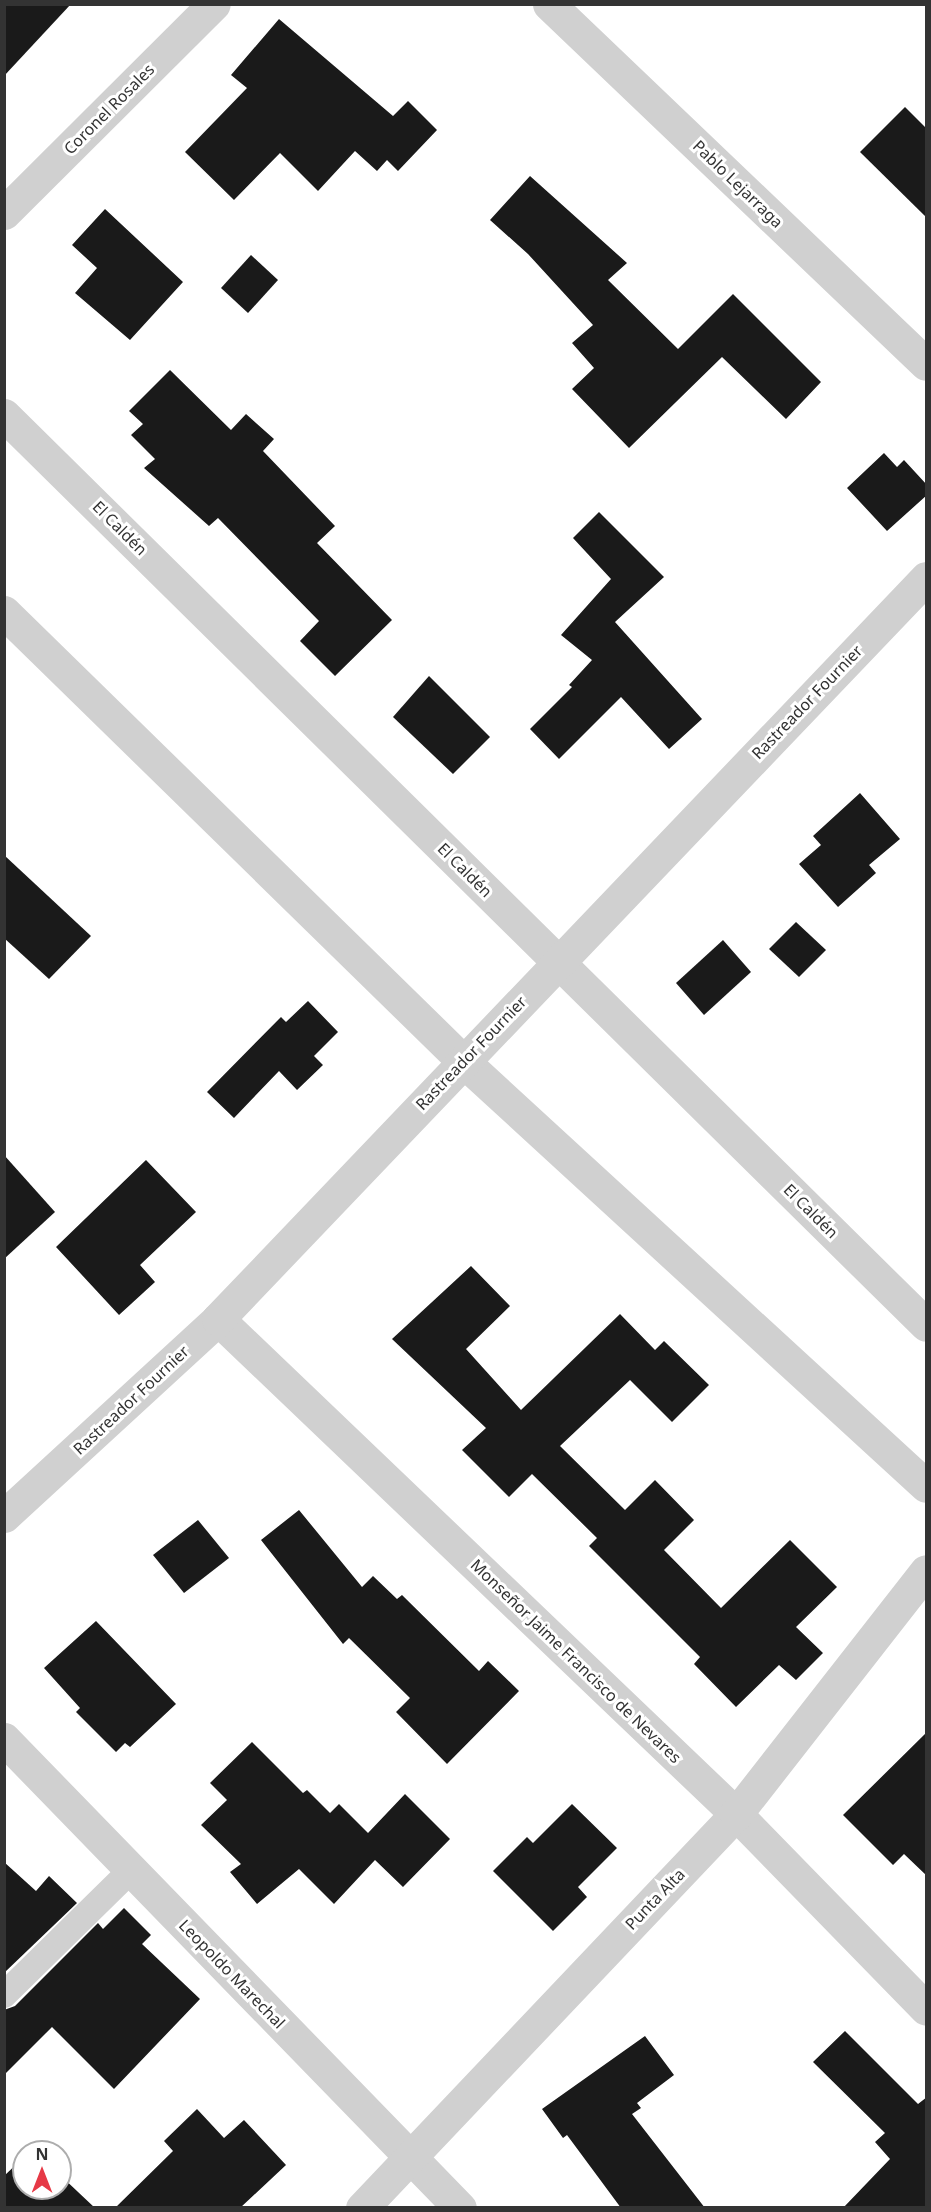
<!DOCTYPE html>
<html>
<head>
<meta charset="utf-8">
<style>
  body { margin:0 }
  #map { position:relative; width:931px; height:2212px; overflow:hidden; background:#fff; font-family:"Noto Sans",sans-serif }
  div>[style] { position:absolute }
  .building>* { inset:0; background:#1a1a1a }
  .lane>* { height:26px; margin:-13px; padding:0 13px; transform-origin:13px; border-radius:13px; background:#d0d0d0 }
  .street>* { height:33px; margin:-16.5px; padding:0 16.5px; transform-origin:16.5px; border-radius:16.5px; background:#d0d0d0 }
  span { translate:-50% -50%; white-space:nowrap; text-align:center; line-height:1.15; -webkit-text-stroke:6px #fff; paint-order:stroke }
  .street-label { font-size:16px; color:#333 }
  .frame { position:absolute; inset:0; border:6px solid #333; pointer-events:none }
  .north { position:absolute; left:12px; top:2140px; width:60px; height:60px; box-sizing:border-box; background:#fff; border:2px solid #adadad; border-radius:50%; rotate:0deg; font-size:16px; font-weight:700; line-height:24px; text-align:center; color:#333 }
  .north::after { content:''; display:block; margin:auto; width:21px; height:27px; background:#e63946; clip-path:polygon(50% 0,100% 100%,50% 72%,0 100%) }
</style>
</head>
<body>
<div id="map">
  <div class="building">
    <i style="clip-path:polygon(4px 4px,71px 4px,4px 76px)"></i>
    <i style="clip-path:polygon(279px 19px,393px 116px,408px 101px,437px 130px,398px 171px,387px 160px,377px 171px,355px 151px,318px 191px,280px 153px,234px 200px,185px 152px,247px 88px,231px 75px)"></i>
    <i style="clip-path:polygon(905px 107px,927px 129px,927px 218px,860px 152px)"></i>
    <i style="clip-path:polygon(530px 176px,627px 263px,608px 280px,678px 349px,733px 294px,821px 382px,786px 419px,722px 357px,629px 448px,572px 389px,594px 368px,572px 343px,593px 325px,528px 254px,490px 220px)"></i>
    <i style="clip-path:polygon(105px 209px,183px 282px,130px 340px,75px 293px,97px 268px,72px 245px)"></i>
    <i style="clip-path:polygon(251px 255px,278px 280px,248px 313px,221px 288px)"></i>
    <i style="clip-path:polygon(170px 370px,231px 430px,246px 414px,274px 439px,263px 451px,335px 526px,317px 543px,392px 620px,335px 676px,300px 641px,319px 621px,218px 518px,209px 526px,144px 468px,155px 459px,131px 435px,143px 424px,129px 411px)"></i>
    <i style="clip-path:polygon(884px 453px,897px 467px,904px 460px,927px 485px,927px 495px,887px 531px,847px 488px)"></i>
    <i style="clip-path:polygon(599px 512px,664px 577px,615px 622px,702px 719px,669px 749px,621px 697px,559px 759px,530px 729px,572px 687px,569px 685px,592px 660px,561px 635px,611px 579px,573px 538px)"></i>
    <i style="clip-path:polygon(429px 676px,490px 737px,453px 774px,393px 717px)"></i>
    <i style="clip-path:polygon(860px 793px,900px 839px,869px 865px,876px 873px,838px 907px,799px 864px,821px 845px,813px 836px)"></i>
    <i style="clip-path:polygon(4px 855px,91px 936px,49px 979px,4px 938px)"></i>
    <i style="clip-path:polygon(796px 922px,826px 950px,799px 977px,769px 949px)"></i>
    <i style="clip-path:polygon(723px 940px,751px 972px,704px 1015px,676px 983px)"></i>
    <i style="clip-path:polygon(308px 1001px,338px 1032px,314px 1056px,323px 1065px,297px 1090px,279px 1071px,234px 1118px,207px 1092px,281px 1017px,286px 1022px)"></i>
    <i style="clip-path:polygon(4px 1155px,55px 1212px,4px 1259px)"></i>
    <i style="clip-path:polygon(146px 1160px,196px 1212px,140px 1265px,155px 1282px,119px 1315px,56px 1247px)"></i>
    <i style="clip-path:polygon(471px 1266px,510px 1306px,466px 1349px,521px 1410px,620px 1314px,655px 1350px,664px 1341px,709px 1385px,672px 1422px,630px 1380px,560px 1446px,625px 1510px,655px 1480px,694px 1520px,664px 1550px,721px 1608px,790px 1540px,837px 1587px,796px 1627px,823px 1653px,796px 1680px,779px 1665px,736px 1707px,694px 1664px,700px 1657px,589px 1546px,597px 1538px,532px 1474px,509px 1497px,462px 1450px,486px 1428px,392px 1339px)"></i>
    <i style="clip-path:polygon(299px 1510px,362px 1587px,373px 1576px,397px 1599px,402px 1595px,479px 1671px,488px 1661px,519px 1691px,447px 1764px,396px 1712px,410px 1698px,349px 1638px,343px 1644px,261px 1540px)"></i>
    <i style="clip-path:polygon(198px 1520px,229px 1558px,184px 1593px,153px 1555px)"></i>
    <i style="clip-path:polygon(96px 1621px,176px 1704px,130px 1747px,125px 1743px,116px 1752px,76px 1712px,80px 1708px,44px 1668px)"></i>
    <i style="clip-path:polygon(927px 1732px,927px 1876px,904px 1854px,893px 1865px,843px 1815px)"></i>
    <i style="clip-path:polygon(252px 1742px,303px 1793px,307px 1790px,330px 1813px,339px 1804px,368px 1833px,405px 1794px,450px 1839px,403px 1887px,375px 1860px,334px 1904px,299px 1869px,257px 1904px,230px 1872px,241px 1864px,201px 1825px,227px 1800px,210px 1783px)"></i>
    <i style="clip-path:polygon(572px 1804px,617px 1848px,578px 1887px,587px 1897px,553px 1931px,493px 1871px,527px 1837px,533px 1843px)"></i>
    <i style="clip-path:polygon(4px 1862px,36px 1891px,49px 1876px,77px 1903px,4px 1973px)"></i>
    <i style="clip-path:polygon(124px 1908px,151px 1935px,142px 1944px,200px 1999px,114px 2089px,52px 2027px,4px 2075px,4px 2010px,15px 2006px,98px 1923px,103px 1929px)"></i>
    <i style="clip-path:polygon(845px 2031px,918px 2104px,927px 2097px,927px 2208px,843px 2208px,890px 2159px,875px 2142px,885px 2133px,813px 2062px)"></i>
    <i style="clip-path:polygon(645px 2036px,674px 2075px,637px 2103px,641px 2108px,632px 2114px,705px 2208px,621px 2208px,567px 2135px,563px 2138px,542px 2109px)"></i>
    <i style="clip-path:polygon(197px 2109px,224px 2138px,244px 2120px,286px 2165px,240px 2208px,115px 2208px,173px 2151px,164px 2141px)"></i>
    <i style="clip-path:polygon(24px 2157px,24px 2188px,60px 2188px,60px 2175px,95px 2208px,4px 2208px,4px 2176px)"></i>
  </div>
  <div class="lane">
    <i style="left:4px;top:1995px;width:178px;rotate:-44.5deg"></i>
  </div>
  <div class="street">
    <i style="left:549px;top:4px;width:521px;rotate:43.68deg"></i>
    <i style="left:4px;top:213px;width:296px;rotate:-44.9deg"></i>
    <i style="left:4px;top:415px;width:1295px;rotate:44.62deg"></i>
    <i style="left:4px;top:612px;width:642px;rotate:44.37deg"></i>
    <i style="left:463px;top:1061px;width:628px;rotate:42.55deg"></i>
    <i style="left:218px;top:1319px;width:716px;rotate:43.7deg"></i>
    <i style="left:736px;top:1814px;width:272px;rotate:45.7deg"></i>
    <i style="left:4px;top:1516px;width:291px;rotate:-42.6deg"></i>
    <i style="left:218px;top:1319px;width:1025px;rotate:-46.3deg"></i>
    <i style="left:4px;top:1739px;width:654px;rotate:45.81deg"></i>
    <i style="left:362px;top:2208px;width:543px;rotate:-46.49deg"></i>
    <i style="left:736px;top:1814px;width:308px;rotate:-52deg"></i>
  </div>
  <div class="street-label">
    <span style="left:109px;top:109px;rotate:-45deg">Coronel Rosales</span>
    <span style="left:738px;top:184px;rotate:44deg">Pablo Lejarraga</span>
    <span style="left:120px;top:528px;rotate:45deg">El Caldén</span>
    <span style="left:807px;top:702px;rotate:-46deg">Rastreador Fournier</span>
    <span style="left:465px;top:870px;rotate:45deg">El Caldén</span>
    <span style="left:471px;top:1053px;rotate:-46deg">Rastreador Fournier</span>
    <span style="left:811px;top:1211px;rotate:45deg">El Caldén</span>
    <span style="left:131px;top:1400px;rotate:-43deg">Rastreador Fournier</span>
    <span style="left:576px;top:1661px;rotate:44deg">Monseñor Jaime Francisco de Nevares</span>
    <span style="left:655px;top:1899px;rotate:-46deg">Punta Alta</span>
    <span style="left:232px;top:1974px;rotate:46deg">Leopoldo Marechal</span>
  </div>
  <div class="frame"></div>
  <div class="north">N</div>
</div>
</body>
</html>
